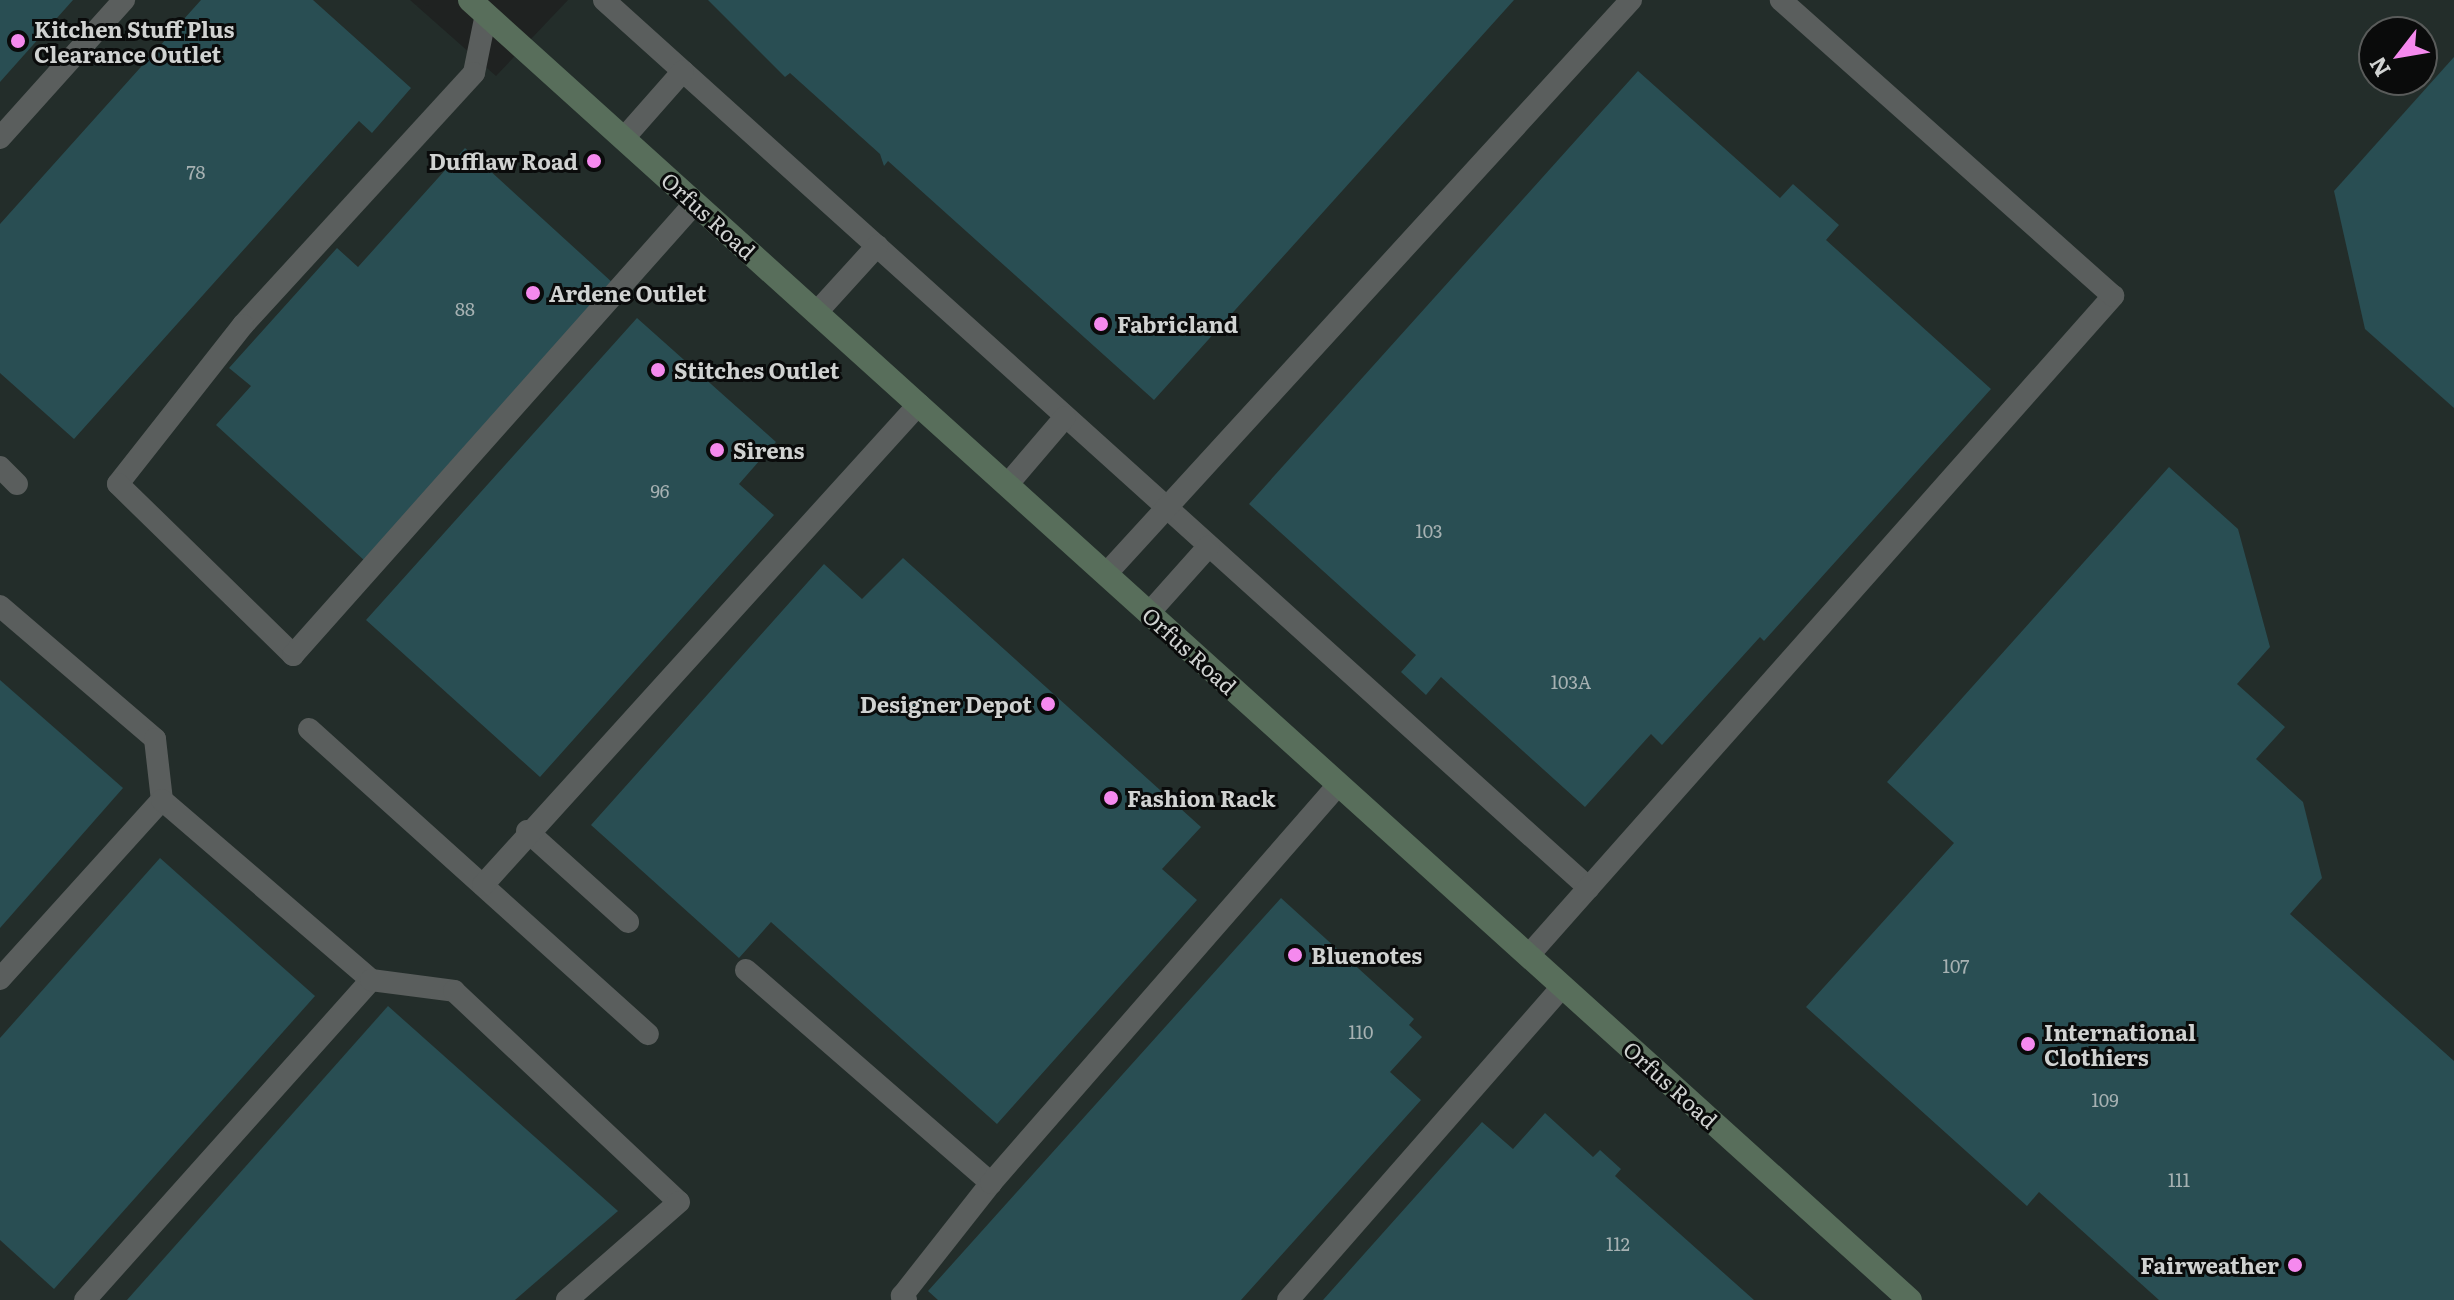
<!DOCTYPE html>
<html>
<head>
<meta charset="utf-8">
<style>
  body { margin:0 }
  #map { position:relative; width:2454px; height:1300px; overflow:hidden; background:#1f2221; font-family:Literata,serif }
  div>[style] { position:absolute }
  .built>* { inset:0; background:#232d2a }
  .building>* { inset:0; background:#294e53 }
  .lane>* { height:22px; margin:-11px; padding:0 11px; transform-origin:11px; border-radius:11px; background:#5a5e5d }
  .secondary>* { height:24px; margin:-12px; padding:0 12px; transform-origin:12px; border-radius:12px; background:#586e5b }
  .dots>* { width:22px; height:22px; translate:-50% -50%; box-sizing:border-box; border:4px solid #0a0b0b; border-radius:50% }
  span { translate:-50% -50%; white-space:nowrap; text-align:center; line-height:1.15; -webkit-text-stroke:6px #0a0b0b; paint-order:stroke }
  .number-label { font-size:18px; color:#a6b1b2 }
  .number-label span { -webkit-text-stroke-width:0 }
  .poi-label { font-size:22px; color:#d0d2d1; font-weight:700 }
  .left { translate:0 -50%; text-align:left }
  .right { translate:-100% -50%; text-align:right }
  .street-label { font-size:22px; color:#d0d2d1 }
  .north { position:absolute; left:2358px; top:16px; width:80px; height:80px; box-sizing:border-box; background:#0a0b0b; border:2px solid #595b5a; border-radius:50%; rotate:239deg; font-size:22px; font-weight:700; line-height:32px; text-align:center; color:#d0d2d1 }
  .north::after { content:''; display:block; margin:auto; width:28px; height:36px; background:#f589ee; clip-path:polygon(50% 0,100% 100%,50% 72%,0 100%) }
</style>
</head>
<body>
<div id="map">
  <div class="built">
    <i style="clip-path:polygon(evenodd,0 0,410px 0,496px 76px,568px 0,2454px 0,2454px 1300px,0 1300px,0 0,2374px 32px,2422px 32px,2422px 80px,2374px 80px,2374px 32px)"></i>
  </div>
  <div class="building">
    <i style="clip-path:polygon(0 0,73px 0,0 82px)"></i>
    <i style="clip-path:polygon(201px 0,313px 0,411px 88px,372px 133px,359px 121px,74px 439px,0 373px,0 224px)"></i>
    <i style="clip-path:polygon(708px 0,1514px 0,1154px 400px,888px 161px,884px 166px,880px 154px,790px 73px,785px 77px)"></i>
    <i style="clip-path:polygon(2454px 57px,2454px 408px,2365px 329px,2334px 191px)"></i>
    <i style="clip-path:polygon(1638px 71px,1780px 198px,1793px 184px,1839px 225px,1826px 240px,1991px 389px,1764px 641px,1760px 637px,1662px 745px,1651px 734px,1585px 807px,1441px 677px,1426px 695px,1401px 672px,1416px 655px,1249px 504px)"></i>
    <i style="clip-path:polygon(465px 148px,614px 284px,365px 561px,216px 425px,251px 386px,229px 368px,337px 248px,358px 267px)"></i>
    <i style="clip-path:polygon(637px 318px,776px 442px,739px 484px,774px 515px,540px 777px,366px 620px)"></i>
    <i style="clip-path:polygon(2169px 467px,2238px 529px,2270px 647px,2237px 684px,2285px 727px,2256px 759px,2303px 802px,2322px 878px,2290px 914px,2454px 1061px,2454px 1300px,2159px 1300px,2039px 1192px,2027px 1206px,1806px 1007px,1954px 843px,1887px 782px)"></i>
    <i style="clip-path:polygon(903px 558px,1201px 827px,1162px 869px,1197px 900px,997px 1124px,771px 922px,739px 958px,591px 825px,824px 564px,862px 599px)"></i>
    <i style="clip-path:polygon(0 680px,123px 788px,0 928px)"></i>
    <i style="clip-path:polygon(160px 858px,315px 996px,54px 1289px,0 1240px,0 1038px)"></i>
    <i style="clip-path:polygon(1281px 898px,1414px 1019px,1409px 1025px,1422px 1037px,1390px 1072px,1421px 1100px,1241px 1300px,938px 1300px,928px 1291px)"></i>
    <i style="clip-path:polygon(388px 1006px,618px 1211px,515px 1300px,127px 1300px)"></i>
    <i style="clip-path:polygon(1545px 1113px,1593px 1157px,1600px 1150px,1621px 1169px,1615px 1176px,1754px 1300px,1323px 1300px,1482px 1122px,1513px 1149px)"></i>
  </div>
  <div class="lane">
    <i style="left:604px;top:0;width:1326px;rotate:42.04deg"></i>
    <i style="left:486px;top:14px;width:60px;rotate:101.5deg"></i>
    <i style="left:474px;top:73px;width:342px;rotate:132.5deg"></i>
    <i style="left:243px;top:325px;width:202px;rotate:128.2deg"></i>
    <i style="left:118px;top:484px;width:245px;rotate:44.3deg"></i>
    <i style="left:293px;top:655px;width:605px;rotate:-48.35deg"></i>
    <i style="left:0;top:138px;width:186px;rotate:-48.1deg"></i>
    <i style="left:624px;top:138px;width:89px;rotate:-48.6deg"></i>
    <i style="left:816px;top:313px;width:91px;rotate:-47.7deg"></i>
    <i style="left:0;top:467px;width:24px;rotate:45deg"></i>
    <i style="left:1007px;top:485px;width:89px;rotate:-49.5deg"></i>
    <i style="left:1106px;top:574px;width:778px;rotate:-47.55deg"></i>
    <i style="left:0;top:606px;width:204px;rotate:40.6deg"></i>
    <i style="left:155px;top:739px;width:61px;rotate:83.5deg"></i>
    <i style="left:1149px;top:613px;width:89px;rotate:-48.2deg"></i>
    <i style="left:309px;top:729px;width:456px;rotate:42deg"></i>
    <i style="left:527px;top:831px;width:136px;rotate:42deg"></i>
    <i style="left:483px;top:885px;width:649px;rotate:-47.81deg"></i>
    <i style="left:1529px;top:955px;width:881px;rotate:-48.45deg"></i>
    <i style="left:2113px;top:296px;width:445px;rotate:-138.3deg"></i>
    <i style="left:746px;top:970px;width:325px;rotate:41deg"></i>
    <i style="left:0;top:979px;width:241px;rotate:-47.9deg"></i>
    <i style="left:162px;top:800px;width:276px;rotate:40.7deg"></i>
    <i style="left:85px;top:1300px;width:429px;rotate:-48.2deg"></i>
    <i style="left:371px;top:980px;width:84px;rotate:7.5deg"></i>
    <i style="left:454px;top:991px;width:308px;rotate:43.2deg"></i>
    <i style="left:679px;top:1202px;width:149px;rotate:138.8deg"></i>
    <i style="left:906px;top:1300px;width:6px;rotate:-135deg"></i>
    <i style="left:902px;top:1296px;width:144px;rotate:-51.8deg"></i>
    <i style="left:991px;top:1183px;width:529px;rotate:-48.91deg"></i>
    <i style="left:1288px;top:1300px;width:417px;rotate:-48.8deg"></i>
  </div>
  <div class="secondary">
    <i style="left:470px;top:0;width:1940px;rotate:42.08deg"></i>
  </div>
  <div class="dots">
    <i style="left:18px;top:41px;background:#f589ee"></i>
    <i style="left:594px;top:161px;background:#f589ee"></i>
    <i style="left:533px;top:293px;background:#f589ee"></i>
    <i style="left:1101px;top:324px;background:#f589ee"></i>
    <i style="left:658px;top:370px;background:#f589ee"></i>
    <i style="left:717px;top:450px;background:#f589ee"></i>
    <i style="left:1048px;top:704px;background:#f589ee"></i>
    <i style="left:1111px;top:798px;background:#f589ee"></i>
    <i style="left:1295px;top:955px;background:#f589ee"></i>
    <i style="left:2028px;top:1044px;background:#f589ee"></i>
    <i style="left:2295px;top:1265px;background:#f589ee"></i>
  </div>
  <div class="number-label">
    <span style="left:196px;top:172px">78</span>
    <span style="left:465px;top:309px">88</span>
    <span style="left:660px;top:491px">96</span>
    <span style="left:1429px;top:531px">103</span>
    <span style="left:1571px;top:682px">103A</span>
    <span style="left:1956px;top:966px">107</span>
    <span style="left:1361px;top:1032px">110</span>
    <span style="left:2105px;top:1100px">109</span>
    <span style="left:2179px;top:1180px">111</span>
    <span style="left:1618px;top:1244px">112</span>
  </div>
  <div class="poi-label">
    <span class="left" style="left:34px;top:41px">Kitchen Stuff Plus<br>Clearance Outlet</span>
    <span class="right" style="left:578px;top:161px">Dufflaw Road</span>
    <span class="left" style="left:549px;top:293px">Ardene Outlet</span>
    <span class="left" style="left:1117px;top:324px">Fabricland</span>
    <span class="left" style="left:674px;top:370px">Stitches Outlet</span>
    <span class="left" style="left:733px;top:450px">Sirens</span>
    <span class="right" style="left:1032px;top:704px">Designer Depot</span>
    <span class="left" style="left:1127px;top:798px">Fashion Rack</span>
    <span class="left" style="left:1311px;top:955px">Bluenotes</span>
    <span class="left" style="left:2044px;top:1044px">International<br>Clothiers</span>
    <span class="right" style="left:2279px;top:1265px">Fairweather</span>
  </div>
  <div class="street-label">
    <span style="left:709px;top:215px;rotate:42deg">Orfus Road</span>
    <span style="left:1190px;top:650px;rotate:42deg">Orfus Road</span>
    <span style="left:1671px;top:1084px;rotate:42deg">Orfus Road</span>
  </div>
  <div class="north">N</div>
</div>
</body>
</html>
